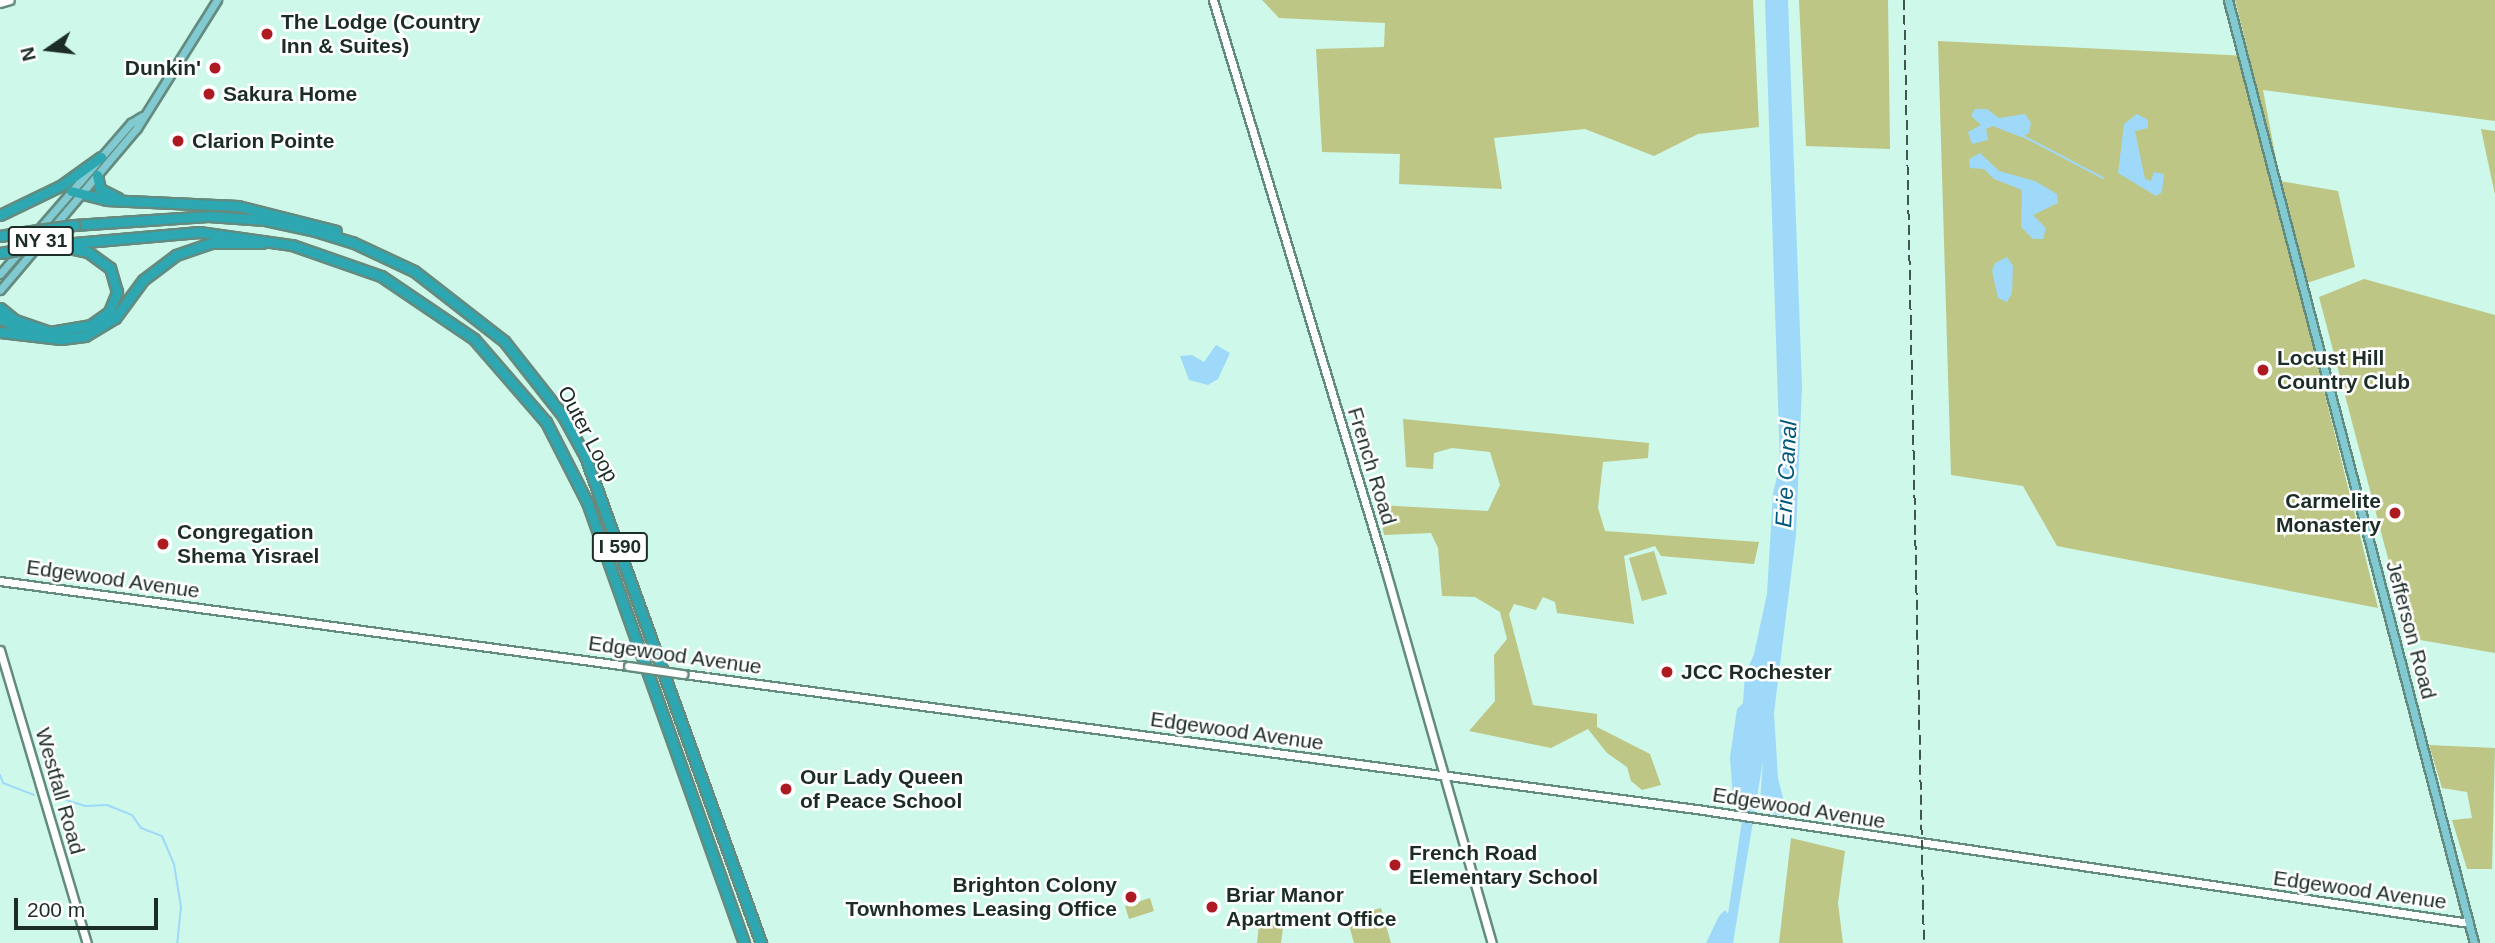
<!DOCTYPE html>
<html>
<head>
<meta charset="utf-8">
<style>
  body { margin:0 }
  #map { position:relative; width:2495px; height:943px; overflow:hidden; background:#cdf8ea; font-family:Arial,sans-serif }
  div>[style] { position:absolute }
  .green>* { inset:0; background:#bdc684 }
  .water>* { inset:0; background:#9fd9f9 }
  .stream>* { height:2px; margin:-1px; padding:0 1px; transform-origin:1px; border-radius:1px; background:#9fd9f9 }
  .roads { filter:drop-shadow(2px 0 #648b7f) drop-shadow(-2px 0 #648b7f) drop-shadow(0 2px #648b7f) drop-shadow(0 -2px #648b7f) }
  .secondary>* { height:7px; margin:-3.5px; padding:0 3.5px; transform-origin:3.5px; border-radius:3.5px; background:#fff }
  .primary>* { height:7px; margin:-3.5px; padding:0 3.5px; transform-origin:3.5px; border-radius:3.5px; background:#81cad1 }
  .highway>* { height:9px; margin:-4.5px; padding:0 4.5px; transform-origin:4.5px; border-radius:4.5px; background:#2da7b2 }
  .rail>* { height:2px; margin-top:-1px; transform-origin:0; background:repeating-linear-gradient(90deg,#41564f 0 10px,transparent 0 15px) }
  .bridges { filter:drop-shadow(2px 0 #648b7f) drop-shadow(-2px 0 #648b7f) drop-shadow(0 2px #648b7f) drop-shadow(0 -2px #648b7f) }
  .secondary-bridge>* { height:7px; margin:-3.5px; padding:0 3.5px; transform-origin:3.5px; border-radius:3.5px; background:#fff }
  .highway-bridge>* { height:9px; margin:-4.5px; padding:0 4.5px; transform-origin:4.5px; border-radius:4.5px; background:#2da7b2 }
  .dots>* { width:19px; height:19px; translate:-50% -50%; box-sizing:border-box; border:4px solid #fff; border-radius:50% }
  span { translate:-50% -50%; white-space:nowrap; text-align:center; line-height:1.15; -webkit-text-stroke:5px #fff; paint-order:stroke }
  .shield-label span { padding:2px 5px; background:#fff; border:2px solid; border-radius:5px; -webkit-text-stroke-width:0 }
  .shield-label { font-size:19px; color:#1c2c27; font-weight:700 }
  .poi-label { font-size:21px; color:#1c2c27; font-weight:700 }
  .left { translate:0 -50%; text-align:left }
  .right { translate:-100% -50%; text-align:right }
  .street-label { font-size:21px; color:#1c2c27 }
  .water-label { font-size:23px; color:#005a7d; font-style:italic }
  .north { position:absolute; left:14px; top:14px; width:70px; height:70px; -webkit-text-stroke:5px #fff; paint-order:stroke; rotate:256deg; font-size:19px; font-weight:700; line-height:28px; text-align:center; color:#1c2c27 }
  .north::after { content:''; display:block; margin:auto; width:24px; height:32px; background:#1c2c27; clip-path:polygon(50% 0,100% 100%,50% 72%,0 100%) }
  .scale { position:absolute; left:14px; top:898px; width:144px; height:32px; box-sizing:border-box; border:4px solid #1c2c27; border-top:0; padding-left:9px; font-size:21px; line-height:24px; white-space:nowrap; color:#1c2c27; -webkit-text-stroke:5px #fff; paint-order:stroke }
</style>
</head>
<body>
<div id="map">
  <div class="green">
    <i style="clip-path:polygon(1262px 0,1753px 0,1759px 127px,1698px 134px,1654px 156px,1585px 129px,1494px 138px,1502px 189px,1399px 184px,1400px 154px,1322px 152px,1316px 49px,1384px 47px,1385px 23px,1279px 18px)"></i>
    <i style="clip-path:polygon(1799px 0,1888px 0,1890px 149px,1806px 146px)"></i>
    <i style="clip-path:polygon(2235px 0,2495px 0,2495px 121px,2263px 90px,2280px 181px,2338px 191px,2355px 267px,2298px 286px,2378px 608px,2057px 546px,2023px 486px,1951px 475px,1938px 41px,2249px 56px)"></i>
    <i style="clip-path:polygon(2481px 129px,2495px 131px,2495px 195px)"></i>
    <i style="clip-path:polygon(2364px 279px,2495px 315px,2495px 653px,2409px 638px,2319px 297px)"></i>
    <i style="clip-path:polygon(1403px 419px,1649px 443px,1648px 458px,1603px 462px,1598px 508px,1605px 531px,1759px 542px,1754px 564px,1661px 556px,1655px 546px,1624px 556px,1634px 624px,1557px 613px,1555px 602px,1543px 597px,1536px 610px,1514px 604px,1509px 614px,1533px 705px,1597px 714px,1597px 727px,1650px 754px,1661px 785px,1642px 790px,1631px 781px,1627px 767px,1607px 753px,1588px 729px,1551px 748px,1469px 731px,1495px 701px,1494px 655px,1507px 639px,1500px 612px,1475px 597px,1442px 596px,1438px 548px,1431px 533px,1384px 535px,1378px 505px,1488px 511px,1500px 485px,1490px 452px,1452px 448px,1434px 453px,1433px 469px,1406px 467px)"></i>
    <i style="clip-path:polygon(1654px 551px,1667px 594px,1642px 601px,1629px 558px)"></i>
    <i style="clip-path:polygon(2429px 745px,2495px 748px,2492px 869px,2467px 869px,2452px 820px,2472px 818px,2467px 792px,2442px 788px)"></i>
    <i style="clip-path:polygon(1791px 838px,1845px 851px,1838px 903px,1843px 943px,1779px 943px)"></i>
    <i style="clip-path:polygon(1150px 898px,1154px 911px,1129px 919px,1125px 906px)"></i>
    <i style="clip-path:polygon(1381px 908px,1391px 943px,1354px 943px,1347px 918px)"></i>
    <i style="clip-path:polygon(1260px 916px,1284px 920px,1281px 943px,1257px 943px)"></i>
  </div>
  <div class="water">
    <i style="clip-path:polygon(1765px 0,1788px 0,1802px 386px,1796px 535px,1774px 713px,1778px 778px,1785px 806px,1784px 816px,1772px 814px,1770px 806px,1760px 802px,1763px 761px,1733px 943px,1706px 943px,1719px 916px,1725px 910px,1728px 914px,1744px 807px,1733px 798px,1730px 757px,1737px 709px,1743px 703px,1745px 675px,1754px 654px,1767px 594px,1773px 493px,1780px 465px)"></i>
    <i style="clip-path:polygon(1975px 109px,1987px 109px,1999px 118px,2025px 114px,2031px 123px,2029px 133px,2021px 137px,1993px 126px,1986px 129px,1988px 140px,1972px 144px,1968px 132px,1981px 125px,1971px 116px)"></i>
    <i style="clip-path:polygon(2137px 114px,2148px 120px,2148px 128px,2135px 131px,2145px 179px,2151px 181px,2154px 172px,2164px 174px,2162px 192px,2156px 196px,2118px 173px,2124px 124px)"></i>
    <i style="clip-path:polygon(1980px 153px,1999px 171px,2035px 181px,2057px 194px,2058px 203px,2033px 215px,2046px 228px,2043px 239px,2033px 239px,2021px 227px,2022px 190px,1994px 179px,1984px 169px,1970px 168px,1969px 159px)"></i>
    <i style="clip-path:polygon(2007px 257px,2013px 266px,2012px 293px,2007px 302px,1998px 298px,1992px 271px,1995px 263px)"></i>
    <i style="clip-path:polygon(1216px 345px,1230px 353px,1218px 379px,1208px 385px,1189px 380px,1180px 356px,1192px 355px,1204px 362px)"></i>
  </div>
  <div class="stream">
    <i style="left:2023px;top:136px;width:90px;rotate:27.7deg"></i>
    <i style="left:0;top:775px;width:9px;rotate:69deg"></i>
    <i style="left:3px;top:783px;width:33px;rotate:21deg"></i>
    <i style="left:53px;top:796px;width:34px;rotate:17deg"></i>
    <i style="left:86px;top:806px;width:21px;rotate:-3deg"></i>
    <i style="left:107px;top:805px;width:27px;rotate:22deg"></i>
    <i style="left:132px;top:815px;width:16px;rotate:55deg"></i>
    <i style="left:141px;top:828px;width:22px;rotate:21deg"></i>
    <i style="left:162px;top:836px;width:30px;rotate:67deg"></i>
    <i style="left:174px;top:864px;width:44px;rotate:80.8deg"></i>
    <i style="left:181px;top:907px;width:36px;rotate:96deg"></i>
  </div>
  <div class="roads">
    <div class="secondary">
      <i style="left:1213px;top:0;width:593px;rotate:73.15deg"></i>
      <i style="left:1385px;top:568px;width:390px;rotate:74.1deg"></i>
      <i style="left:0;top:3px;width:10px;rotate:-17deg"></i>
      <i style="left:0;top:581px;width:634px;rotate:7.71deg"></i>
      <i style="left:0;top:650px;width:306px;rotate:73.5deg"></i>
      <i style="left:683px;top:674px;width:1029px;rotate:7.59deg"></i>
      <i style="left:1703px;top:810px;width:774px;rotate:8.39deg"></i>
    </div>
    <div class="primary">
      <i style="left:2228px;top:0;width:975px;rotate:75.38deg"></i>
      <i style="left:0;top:274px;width:200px;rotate:-49.1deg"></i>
      <i style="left:131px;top:123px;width:13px;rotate:-32deg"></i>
      <i style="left:0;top:290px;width:212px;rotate:-49.8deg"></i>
      <i style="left:137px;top:128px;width:151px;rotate:-58deg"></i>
    </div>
    <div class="highway">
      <i style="left:97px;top:175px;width:14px;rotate:78deg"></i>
      <i style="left:100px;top:189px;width:20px;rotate:27deg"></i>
      <i style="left:71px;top:191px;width:36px;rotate:14deg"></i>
      <i style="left:106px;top:200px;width:132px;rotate:2.6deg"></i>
      <i style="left:238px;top:206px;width:101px;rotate:14.3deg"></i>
      <i style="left:0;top:215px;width:69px;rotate:-25.8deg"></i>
      <i style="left:62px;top:185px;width:48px;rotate:-35.7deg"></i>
      <i style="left:74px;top:225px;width:134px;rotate:-3.8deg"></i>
      <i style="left:208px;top:216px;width:57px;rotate:4deg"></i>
      <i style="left:265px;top:220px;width:51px;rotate:12.4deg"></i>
      <i style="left:315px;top:231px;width:39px;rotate:17deg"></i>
      <i style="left:352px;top:242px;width:68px;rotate:25.1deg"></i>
      <i style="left:414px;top:271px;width:114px;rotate:37.9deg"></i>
      <i style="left:504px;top:341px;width:95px;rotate:51.8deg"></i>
      <i style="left:563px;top:416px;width:46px;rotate:61.2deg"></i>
      <i style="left:585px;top:456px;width:518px;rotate:70.13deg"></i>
      <i style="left:0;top:236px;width:17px;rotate:-10deg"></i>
      <i style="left:40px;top:246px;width:160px;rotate:-5deg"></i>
      <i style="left:199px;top:232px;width:94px;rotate:8deg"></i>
      <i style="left:292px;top:245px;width:94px;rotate:19.2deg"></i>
      <i style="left:381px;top:276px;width:112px;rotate:34.1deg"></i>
      <i style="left:474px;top:339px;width:110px;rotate:49.1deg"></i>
      <i style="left:546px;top:422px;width:90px;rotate:62.9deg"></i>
      <i style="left:587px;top:502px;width:468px;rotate:70.4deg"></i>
      <i style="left:0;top:308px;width:19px;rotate:39deg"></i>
      <i style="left:15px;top:320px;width:37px;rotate:19deg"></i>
      <i style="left:50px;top:332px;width:42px;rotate:-9.7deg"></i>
      <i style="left:91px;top:325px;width:22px;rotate:-36deg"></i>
      <i style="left:109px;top:312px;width:22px;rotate:-68deg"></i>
      <i style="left:117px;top:292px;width:25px;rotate:-106deg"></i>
      <i style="left:110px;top:268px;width:27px;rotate:-144deg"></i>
      <i style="left:88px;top:252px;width:30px;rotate:-168deg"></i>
      <i style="left:0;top:318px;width:31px;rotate:29deg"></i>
      <i style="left:0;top:332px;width:61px;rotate:6.5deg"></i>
      <i style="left:61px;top:339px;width:24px;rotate:-7deg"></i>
      <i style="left:85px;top:336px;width:35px;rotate:-31deg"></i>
      <i style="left:115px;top:318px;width:47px;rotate:-53.6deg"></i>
      <i style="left:143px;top:280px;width:41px;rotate:-37.1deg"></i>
      <i style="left:176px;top:255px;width:37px;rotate:-19deg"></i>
      <i style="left:211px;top:243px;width:51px"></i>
    </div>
  </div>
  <div class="rail">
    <i style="left:1904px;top:0;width:943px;rotate:88.79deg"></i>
  </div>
  <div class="bridges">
    <div class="secondary-bridge">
      <i style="left:628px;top:666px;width:56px;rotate:8.3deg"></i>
    </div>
    <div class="highway-bridge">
      <i style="left:17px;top:233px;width:58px;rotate:-8deg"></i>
      <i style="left:0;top:253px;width:41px;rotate:-9.9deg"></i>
    </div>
  </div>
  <div class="dots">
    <i style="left:267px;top:34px;background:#ad1a22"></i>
    <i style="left:215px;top:68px;background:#ad1a22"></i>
    <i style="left:209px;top:94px;background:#ad1a22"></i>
    <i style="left:178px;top:141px;background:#ad1a22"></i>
    <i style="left:2263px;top:370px;background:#ad1a22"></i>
    <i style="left:2395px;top:513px;background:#ad1a22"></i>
    <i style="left:163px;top:544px;background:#ad1a22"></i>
    <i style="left:1667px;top:672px;background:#ad1a22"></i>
    <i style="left:786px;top:789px;background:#ad1a22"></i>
    <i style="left:1395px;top:865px;background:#ad1a22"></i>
    <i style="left:1131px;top:897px;background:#ad1a22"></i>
    <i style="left:1212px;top:907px;background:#ad1a22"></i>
  </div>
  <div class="shield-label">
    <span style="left:41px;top:241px">NY 31</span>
    <span style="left:620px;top:547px">I 590</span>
  </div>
  <div class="poi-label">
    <span class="left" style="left:281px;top:34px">The Lodge (Country<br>Inn &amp; Suites)</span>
    <span class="right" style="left:201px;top:68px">Dunkin'</span>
    <span class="left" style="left:223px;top:94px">Sakura Home</span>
    <span class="left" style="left:192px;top:141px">Clarion Pointe</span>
    <span class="left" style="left:2277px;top:370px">Locust Hill<br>Country Club</span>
    <span class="right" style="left:2381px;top:513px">Carmelite<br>Monastery</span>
    <span class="left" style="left:177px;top:544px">Congregation<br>Shema Yisrael</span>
    <span class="left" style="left:1681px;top:672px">JCC Rochester</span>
    <span class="left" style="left:800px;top:789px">Our Lady Queen<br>of Peace School</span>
    <span class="left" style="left:1409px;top:865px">French Road<br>Elementary School</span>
    <span class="right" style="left:1117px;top:897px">Brighton Colony<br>Townhomes Leasing Office</span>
    <span class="left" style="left:1226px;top:907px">Briar Manor<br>Apartment Office</span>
  </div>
  <div class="street-label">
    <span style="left:588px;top:434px;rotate:62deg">Outer Loop</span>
    <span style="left:1372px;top:466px;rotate:73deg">French Road</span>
    <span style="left:113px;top:579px;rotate:8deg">Edgewood Avenue</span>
    <span style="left:2411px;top:630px;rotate:75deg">Jefferson Road</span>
    <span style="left:675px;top:655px;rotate:8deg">Edgewood Avenue</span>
    <span style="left:1237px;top:731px;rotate:8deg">Edgewood Avenue</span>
    <span style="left:60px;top:791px;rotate:74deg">Westfall Road</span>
    <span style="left:1799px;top:808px;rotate:9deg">Edgewood Avenue</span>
    <span style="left:2360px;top:890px;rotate:8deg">Edgewood Avenue</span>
  </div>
  <div class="water-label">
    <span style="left:1786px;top:474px;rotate:-87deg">Erie Canal</span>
  </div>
  <div class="north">N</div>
  <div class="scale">200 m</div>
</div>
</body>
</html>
